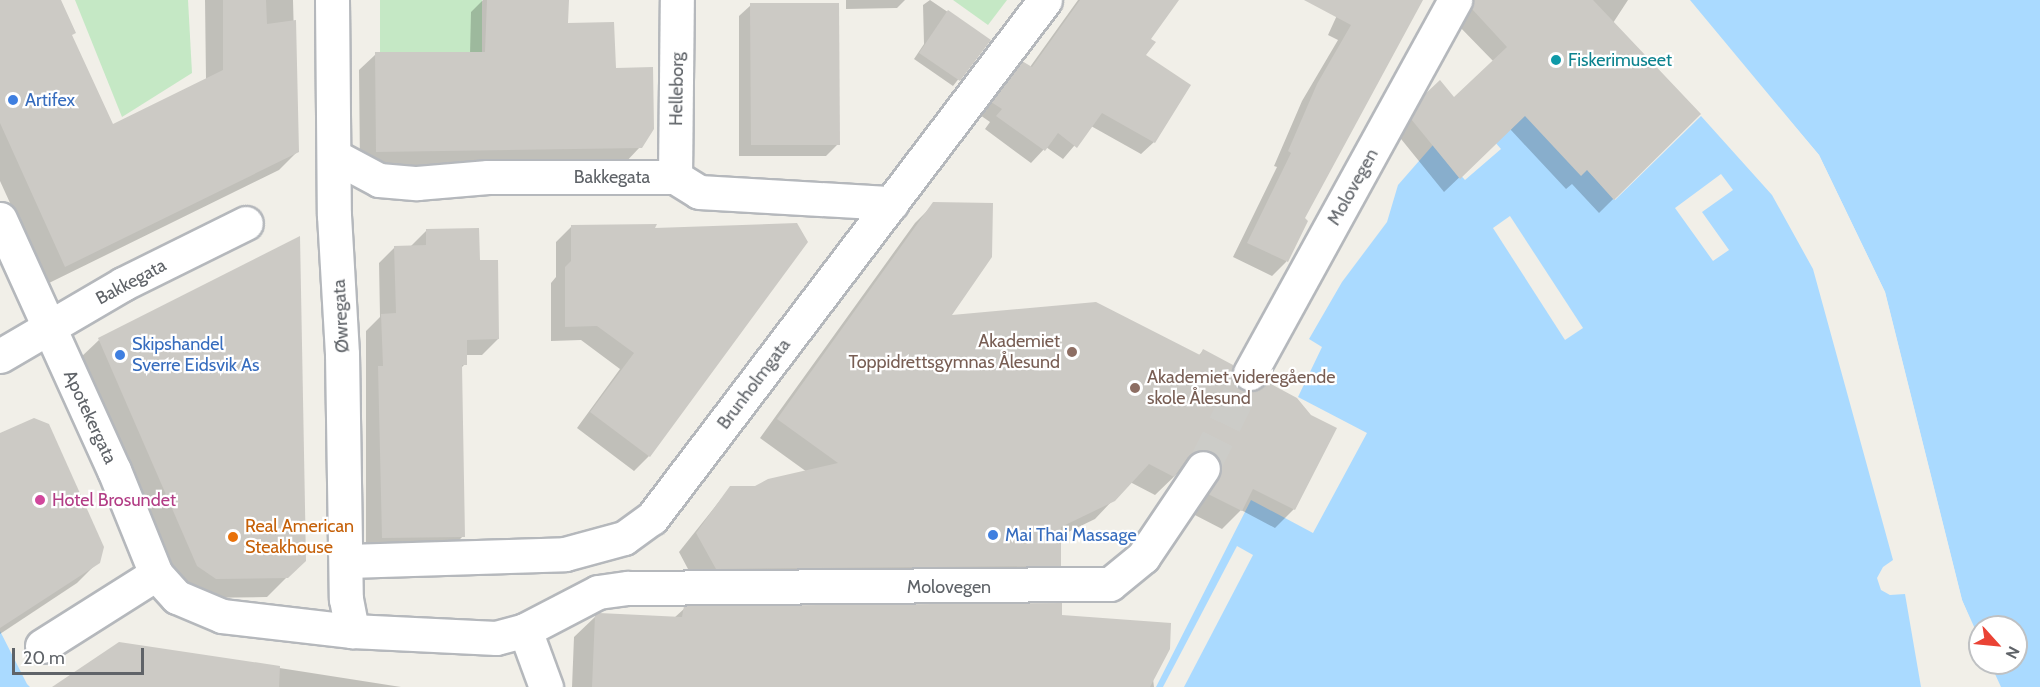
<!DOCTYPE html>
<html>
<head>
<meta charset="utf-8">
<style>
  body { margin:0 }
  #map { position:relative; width:2040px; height:687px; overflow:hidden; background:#f1efe8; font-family:Cabin,sans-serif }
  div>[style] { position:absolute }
  .green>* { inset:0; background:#c5e8c5 }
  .water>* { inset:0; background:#aadaff }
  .pier>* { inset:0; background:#f1efe8 }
  .shadow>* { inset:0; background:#0003 }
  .building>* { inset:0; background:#cccac5 }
  .street-tunnel>* { height:33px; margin-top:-16.5px; transform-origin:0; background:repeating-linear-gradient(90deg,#ccccc8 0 33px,transparent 0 49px) }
  .roads { filter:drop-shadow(2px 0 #b5b8bc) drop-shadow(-2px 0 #b5b8bc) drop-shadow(0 2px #b5b8bc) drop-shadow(0 -2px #b5b8bc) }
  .street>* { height:33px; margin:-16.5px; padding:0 16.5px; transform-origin:16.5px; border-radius:16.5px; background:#fff }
  .dots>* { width:16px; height:16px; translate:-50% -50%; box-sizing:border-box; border:3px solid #fff; border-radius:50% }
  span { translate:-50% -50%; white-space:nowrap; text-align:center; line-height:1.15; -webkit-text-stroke:4.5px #fff; paint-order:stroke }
  .culture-label { font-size:18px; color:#0d838f }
  .left { translate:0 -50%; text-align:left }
  .street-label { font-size:18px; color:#5f6368 }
  .shop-label { font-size:18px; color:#366cbe }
  .education-label { font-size:18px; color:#785e54 }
  .right { translate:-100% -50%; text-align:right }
  .hotel-label { font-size:18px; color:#b23c85 }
  .food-label { font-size:18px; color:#c56008 }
  .north { position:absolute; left:1968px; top:615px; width:60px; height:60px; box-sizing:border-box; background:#fff; border:2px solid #bfc1c3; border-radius:50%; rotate:117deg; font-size:16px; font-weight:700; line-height:24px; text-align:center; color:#5f6368 }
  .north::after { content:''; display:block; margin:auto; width:21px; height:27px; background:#ea4335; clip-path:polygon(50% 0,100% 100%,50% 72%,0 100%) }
  .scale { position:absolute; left:12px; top:648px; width:132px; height:27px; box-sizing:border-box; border:3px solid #5f6368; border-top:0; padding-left:8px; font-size:18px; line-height:21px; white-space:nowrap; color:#5f6368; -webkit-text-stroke:4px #fff; paint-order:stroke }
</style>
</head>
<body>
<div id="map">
  <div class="green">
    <i style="clip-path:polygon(75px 0,188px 0,192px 73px,122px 117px)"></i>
    <i style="clip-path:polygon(380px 0,482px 0,482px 52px,380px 53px)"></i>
    <i style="clip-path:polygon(953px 0,1007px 0,988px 25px)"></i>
  </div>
  <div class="water">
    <i style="clip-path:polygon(1690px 0,2040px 0,2040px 687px,2001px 687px,1990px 663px,2016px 663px,2016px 627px,1980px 627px,1980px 640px,1962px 600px,1885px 292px,1819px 155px)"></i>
    <i style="clip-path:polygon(1522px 98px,1615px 200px,1701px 116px,1772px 195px,1813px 269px,1893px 560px,1883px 567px,1877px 578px,1881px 590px,1890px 595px,1905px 594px,1921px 687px,1156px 687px,1251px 500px,1313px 533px,1367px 433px,1298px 397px,1322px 347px,1309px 339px,1342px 282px,1387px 222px,1398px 185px,1433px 145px,1465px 180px,1501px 149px,1488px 134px)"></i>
    <i style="clip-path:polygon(0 631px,27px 684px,30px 687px,0 687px)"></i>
  </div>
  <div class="pier">
    <i style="clip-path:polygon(1687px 0,1819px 155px,1885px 292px,1962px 600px,1980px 643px,1959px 601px,1882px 293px,1817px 157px)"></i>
    <i style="clip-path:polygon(1721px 174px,1733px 190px,1702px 212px,1729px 250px,1713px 261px,1675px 208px)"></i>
    <i style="clip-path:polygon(1510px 216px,1583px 328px,1565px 340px,1493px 228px)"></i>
    <i style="clip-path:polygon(1237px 546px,1253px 555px,1184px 687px,1163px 687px)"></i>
  </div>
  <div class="shadow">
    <i style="clip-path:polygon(0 0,59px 0,70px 36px,112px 126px,206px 80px,205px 0,293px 0,297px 152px,279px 170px,47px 284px,0 181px)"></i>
    <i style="clip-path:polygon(483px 0,567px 0,566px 25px,640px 147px,624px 164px,360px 168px,359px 70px,376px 54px,470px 54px,471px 12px)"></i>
    <i style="clip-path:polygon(846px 0,905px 0,897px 8px,846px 9px)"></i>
    <i style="clip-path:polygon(930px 0,989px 40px,953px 86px,914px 59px,924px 44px,923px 5px)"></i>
    <i style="clip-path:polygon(1078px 0,1177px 0,1149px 39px,1144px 56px,1154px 142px,1141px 154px,1091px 126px,1063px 159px,1046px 147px,1031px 163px,985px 129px,990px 122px,980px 115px,1023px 63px,1030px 67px)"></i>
    <i style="clip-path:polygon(1344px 0,1421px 0,1303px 219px,1306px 221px,1286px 262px,1272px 276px,1233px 257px,1277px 167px,1274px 166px,1302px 101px,1338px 40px,1328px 35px)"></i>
    <i style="clip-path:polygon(1451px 0,1628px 0,1613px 23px,1699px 114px,1599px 213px,1572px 184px,1566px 189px,1510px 129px,1444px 192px,1397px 134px,1410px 111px,1425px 96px,1454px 100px,1494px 62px,1457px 24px)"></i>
    <i style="clip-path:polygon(751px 5px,838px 144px,826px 156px,739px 156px,739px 16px)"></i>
    <i style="clip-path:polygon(934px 204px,949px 316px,1198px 356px,1203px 351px,1241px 391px,1335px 429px,1294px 509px,1275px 528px,1241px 510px,1222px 529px,1191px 513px,1184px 467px,1155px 495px,1130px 482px,1095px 519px,1060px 536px,1060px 565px,1041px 584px,697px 586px,679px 552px,730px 488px,755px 488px,807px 472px,760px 438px,915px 223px)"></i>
    <i style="clip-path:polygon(571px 227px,652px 229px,649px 456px,634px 471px,577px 428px,620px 369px,581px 340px,551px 341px,551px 283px,556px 277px,556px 242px)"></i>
    <i style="clip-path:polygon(427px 230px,478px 262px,498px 339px,482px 355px,465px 355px,465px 364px,460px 369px,463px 536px,448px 552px,366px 554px,366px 331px,380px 317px,379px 263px,395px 247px,410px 247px)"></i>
    <i style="clip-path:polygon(99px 340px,304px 560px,267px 597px,196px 598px,177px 585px,79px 359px)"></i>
    <i style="clip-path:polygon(0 435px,98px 562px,77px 583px,0 634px)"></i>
    <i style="clip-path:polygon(685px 608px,1153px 679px,1154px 687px,572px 687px,574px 637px,596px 616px,674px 618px)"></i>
    <i style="clip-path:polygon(120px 643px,401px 687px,54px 687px)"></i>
  </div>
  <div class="building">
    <i style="clip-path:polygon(0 0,61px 0,76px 33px,72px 35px,113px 124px,223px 70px,223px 0,266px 0,267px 24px,296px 20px,299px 152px,65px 267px,0 123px)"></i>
    <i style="clip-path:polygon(487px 0,569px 0,568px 23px,614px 22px,616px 68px,653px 67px,654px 129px,642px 148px,376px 152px,375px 52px,485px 52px)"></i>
    <i style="clip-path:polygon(1080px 0,1179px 0,1151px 39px,1156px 42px,1146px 55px,1191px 85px,1155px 143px,1102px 113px,1077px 148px,1058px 133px,1045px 151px,996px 116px,1002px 109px,991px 102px,1022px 61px,1032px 67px)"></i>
    <i style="clip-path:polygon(1304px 0,1423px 0,1305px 218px,1308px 221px,1288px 262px,1247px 243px,1291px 153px,1288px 151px,1317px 84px,1351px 25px)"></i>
    <i style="clip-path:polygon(1474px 0,1593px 0,1701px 114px,1614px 200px,1587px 170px,1581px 176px,1525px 116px,1460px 179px,1411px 119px,1424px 95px,1440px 80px,1454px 97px,1507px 47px,1472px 9px)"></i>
    <i style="clip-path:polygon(750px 3px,839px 3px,840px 145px,751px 145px)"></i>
    <i style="clip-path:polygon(948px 10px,991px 40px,960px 81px,919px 53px)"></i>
    <i style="clip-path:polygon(933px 202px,993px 203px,992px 257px,952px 315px,1096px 302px,1200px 355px,1203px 349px,1233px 365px,1234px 382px,1242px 390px,1259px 389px,1267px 382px,1297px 398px,1311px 415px,1337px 428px,1295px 510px,1253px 489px,1242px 511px,1208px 494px,1222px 469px,1214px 453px,1204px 449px,1188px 457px,1174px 477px,1149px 464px,1115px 501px,1061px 527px,1061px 566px,716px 569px,696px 533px,730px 486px,755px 486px,768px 479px,838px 463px,777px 419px)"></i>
    <i style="clip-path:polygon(797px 223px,808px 242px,650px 457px,590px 412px,634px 353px,597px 326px,565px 327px,565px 267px,571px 261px,571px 225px,657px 224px,655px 228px)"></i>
    <i style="clip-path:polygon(479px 228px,480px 260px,498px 260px,499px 339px,467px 340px,467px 365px,462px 365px,465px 537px,382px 538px,378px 366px,383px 366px,381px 314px,396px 313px,394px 246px,426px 245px,426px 229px)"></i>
    <i style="clip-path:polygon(300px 236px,306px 561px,288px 578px,216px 579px,197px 566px,98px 338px)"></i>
    <i style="clip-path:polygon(34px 418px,49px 424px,104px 547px,100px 563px,0 628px,0 433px)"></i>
    <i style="clip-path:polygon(1062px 603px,1062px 615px,1171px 623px,1170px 649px,1150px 687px,592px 687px,595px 615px,599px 613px,682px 617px,684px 606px)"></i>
    <i style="clip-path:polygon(119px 642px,280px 666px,279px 687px,52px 687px)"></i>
  </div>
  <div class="street-tunnel">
    <i style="left:1203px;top:468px;width:106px;rotate:-63.7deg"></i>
  </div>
  <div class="roads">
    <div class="street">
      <i style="left:332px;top:0;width:215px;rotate:89.5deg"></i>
      <i style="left:334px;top:215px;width:139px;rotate:86.7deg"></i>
      <i style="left:342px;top:354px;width:245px;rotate:89.1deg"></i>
      <i style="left:346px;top:599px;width:33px;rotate:79deg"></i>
      <i style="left:334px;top:156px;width:51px;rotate:28.1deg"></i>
      <i style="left:379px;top:180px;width:38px;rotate:5deg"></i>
      <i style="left:417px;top:183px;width:71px;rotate:-4.8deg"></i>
      <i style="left:488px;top:177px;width:187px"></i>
      <i style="left:675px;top:177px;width:28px;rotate:32deg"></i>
      <i style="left:699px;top:192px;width:193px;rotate:3.3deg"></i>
      <i style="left:675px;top:177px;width:177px;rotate:-89.4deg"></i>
      <i style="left:0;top:219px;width:276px;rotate:65.6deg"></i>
      <i style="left:114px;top:470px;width:112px;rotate:68deg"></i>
      <i style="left:156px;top:574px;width:31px;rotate:48deg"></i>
      <i style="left:177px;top:597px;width:49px;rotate:22.9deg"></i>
      <i style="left:222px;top:616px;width:131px;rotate:6.6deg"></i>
      <i style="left:352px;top:631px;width:144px;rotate:2.8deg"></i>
      <i style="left:496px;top:638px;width:30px;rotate:-15deg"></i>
      <i style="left:525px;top:630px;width:82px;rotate:-27.5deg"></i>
      <i style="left:598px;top:592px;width:30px;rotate:-8deg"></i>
      <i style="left:628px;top:588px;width:482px;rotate:-0.5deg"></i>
      <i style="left:1110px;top:584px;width:43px;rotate:-39.3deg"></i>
      <i style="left:1143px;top:557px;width:107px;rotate:-56deg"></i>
      <i style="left:0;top:356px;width:143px;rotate:-30.3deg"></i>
      <i style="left:123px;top:284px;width:137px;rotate:-26.4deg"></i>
      <i style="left:1250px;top:373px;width:426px;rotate:-61.2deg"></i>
      <i style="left:348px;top:561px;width:217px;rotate:-1.8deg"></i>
      <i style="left:565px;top:554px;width:61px;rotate:-15.2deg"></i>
      <i style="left:624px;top:538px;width:34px;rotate:-36deg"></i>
      <i style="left:652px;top:518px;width:650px;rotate:-52.81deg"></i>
      <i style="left:525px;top:630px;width:61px;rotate:69.8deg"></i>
      <i style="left:42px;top:646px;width:135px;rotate:-32.3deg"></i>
    </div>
  </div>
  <div class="dots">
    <i style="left:1556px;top:60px;background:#0f9aa8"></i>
    <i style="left:13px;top:100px;background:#3f7fe0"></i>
    <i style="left:1072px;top:352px;background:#8d6e63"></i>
    <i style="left:120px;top:355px;background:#3f7fe0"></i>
    <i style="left:1135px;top:388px;background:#8d6e63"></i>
    <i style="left:40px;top:500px;background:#d1479c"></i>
    <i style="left:993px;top:535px;background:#3f7fe0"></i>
    <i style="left:233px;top:537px;background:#e8710a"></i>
  </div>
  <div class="culture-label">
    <span class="left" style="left:1568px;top:60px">Fiskerimuseet</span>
  </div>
  <div class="street-label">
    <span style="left:677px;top:89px;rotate:-89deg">Helleborg</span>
    <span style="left:612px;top:177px">Bakkegata</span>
    <span style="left:1353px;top:187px;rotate:-61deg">Molovegen</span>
    <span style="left:131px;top:282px;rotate:-28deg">Bakkegata</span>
    <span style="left:341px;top:316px;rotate:-93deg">Øwregata</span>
    <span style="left:754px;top:384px;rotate:-53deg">Brunholmgata</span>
    <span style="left:90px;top:417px;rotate:65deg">Apotekergata</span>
    <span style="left:949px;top:587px">Molovegen</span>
  </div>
  <div class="shop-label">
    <span class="left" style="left:25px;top:100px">Artifex</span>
    <span class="left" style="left:132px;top:355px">Skipshandel<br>Sverre Eidsvik As</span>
    <span class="left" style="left:1005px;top:535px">Mai Thai Massage</span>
  </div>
  <div class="education-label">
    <span class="right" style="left:1060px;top:352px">Akademiet<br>Toppidrettsgymnas Ålesund</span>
    <span class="left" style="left:1147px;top:388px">Akademiet videregående<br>skole Ålesund</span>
  </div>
  <div class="hotel-label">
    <span class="left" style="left:52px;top:500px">Hotel Brosundet</span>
  </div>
  <div class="food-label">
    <span class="left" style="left:245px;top:537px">Real American<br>Steakhouse</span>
  </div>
  <div class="north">N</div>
  <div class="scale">20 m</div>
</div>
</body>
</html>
